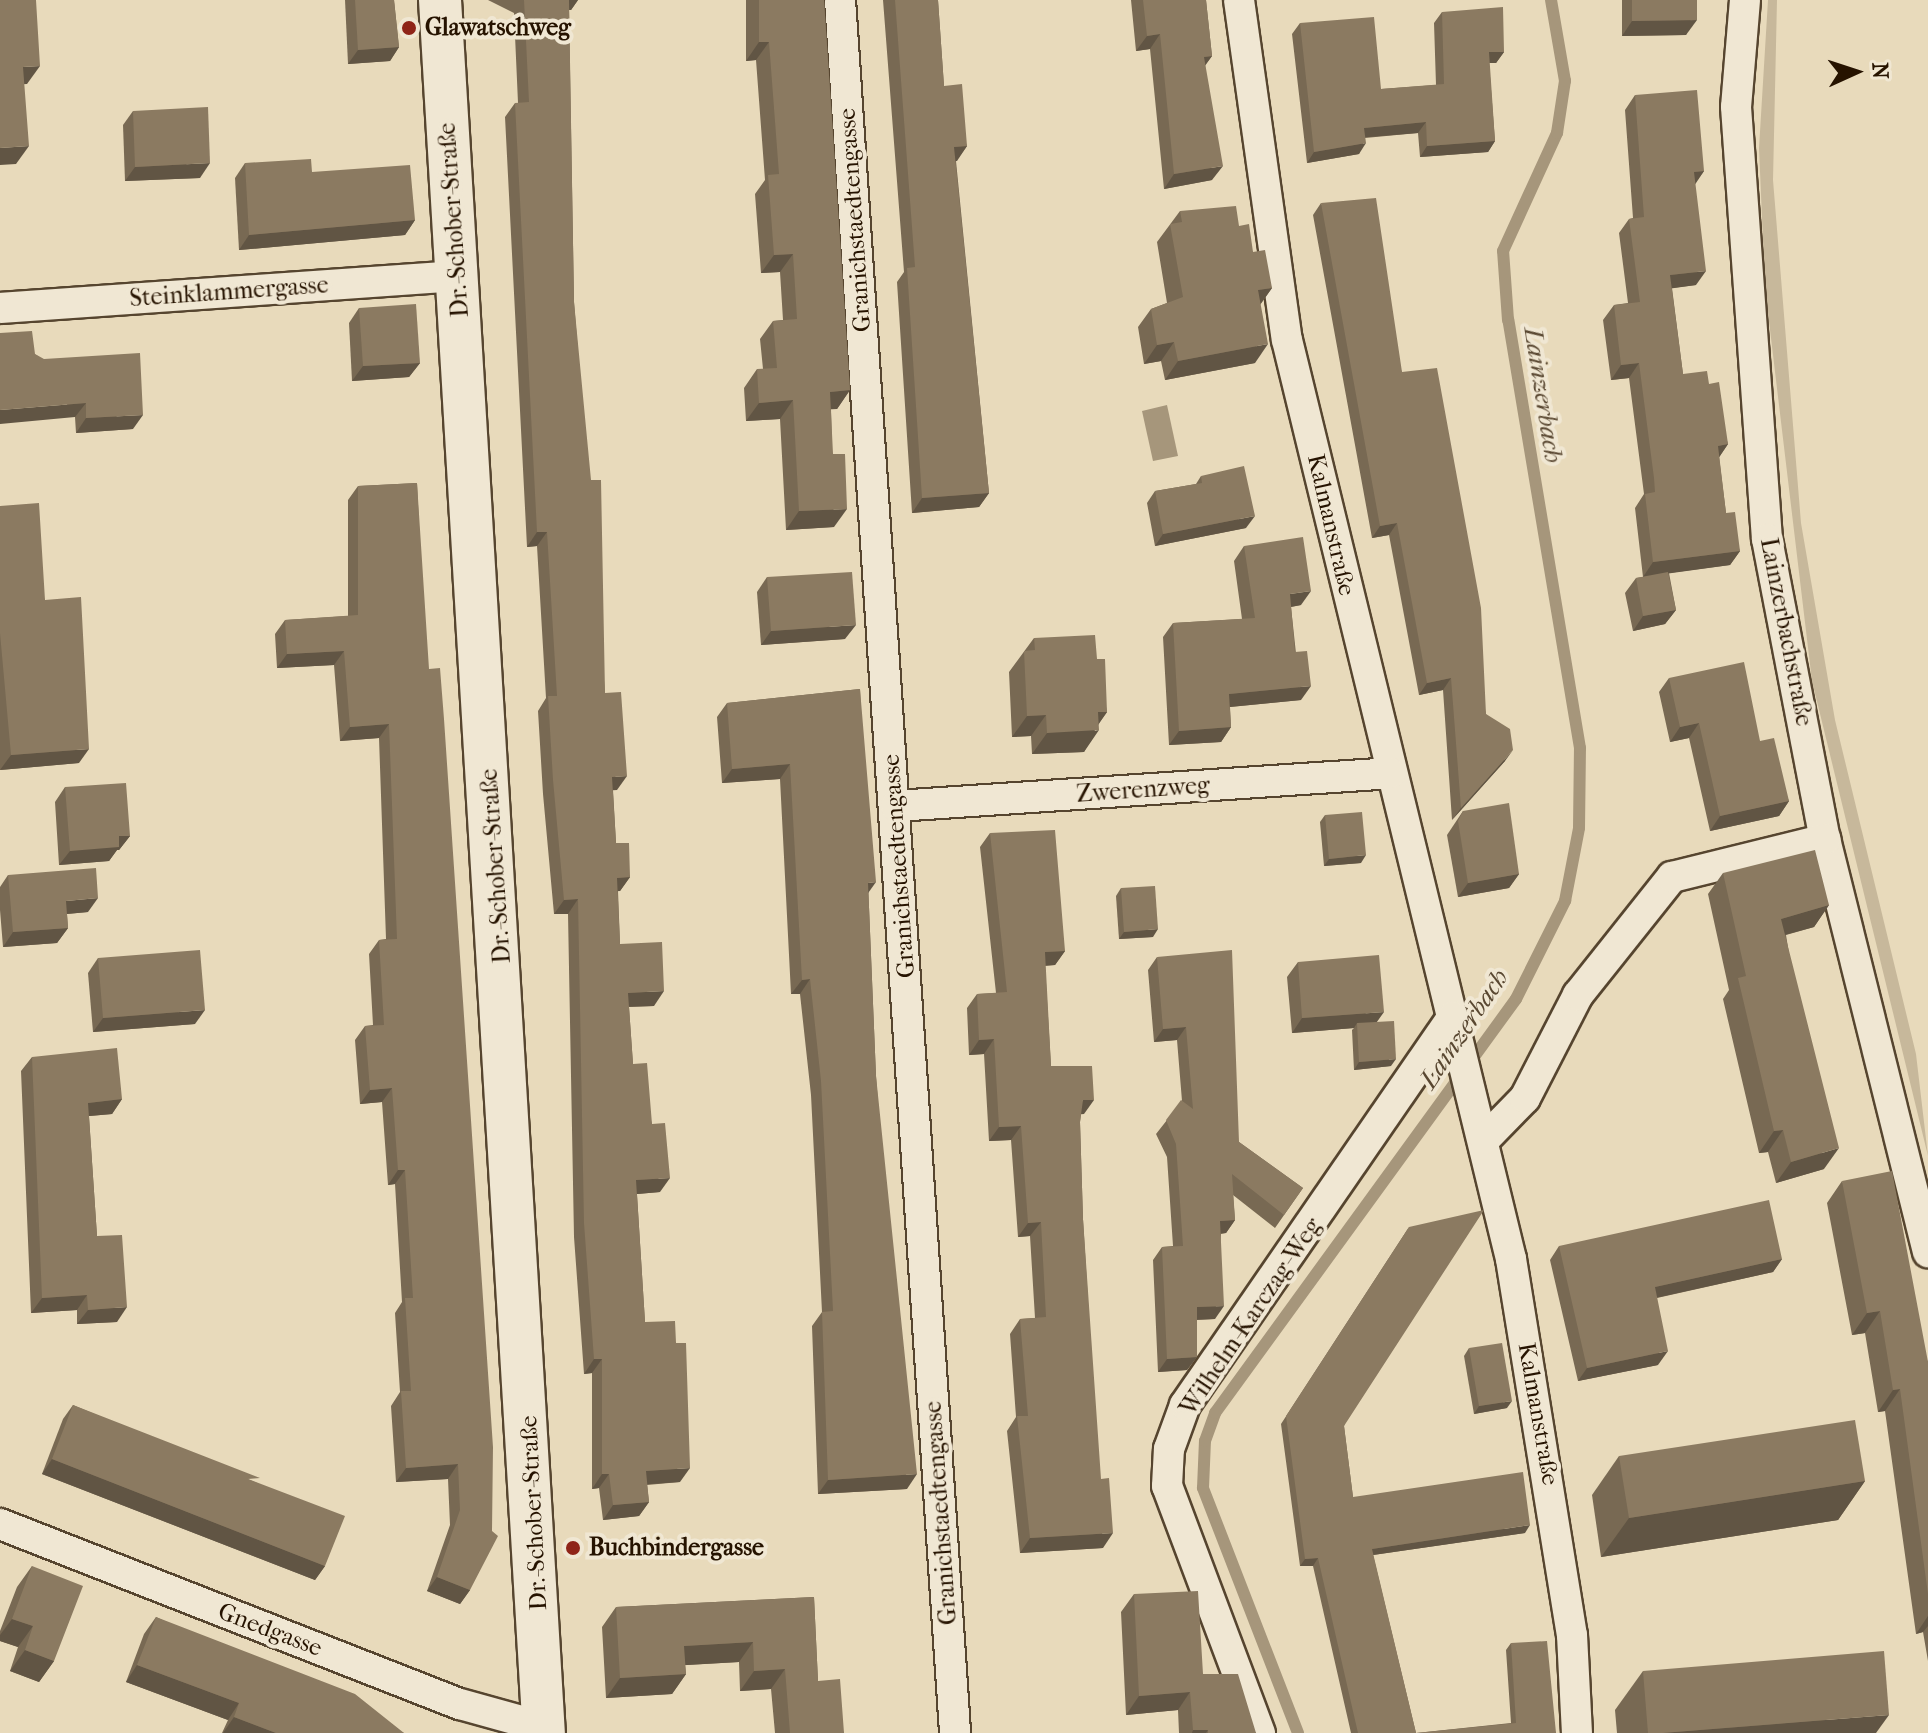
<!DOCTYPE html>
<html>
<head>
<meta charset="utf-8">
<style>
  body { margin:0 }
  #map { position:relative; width:1928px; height:1733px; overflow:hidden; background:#e8dabb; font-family:"IM FELL French Canon",serif }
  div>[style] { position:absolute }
  .green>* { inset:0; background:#c7b89b }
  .water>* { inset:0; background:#a6967b }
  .stream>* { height:12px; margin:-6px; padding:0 6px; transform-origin:6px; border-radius:6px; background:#a6967b }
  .roads { filter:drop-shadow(2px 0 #56452f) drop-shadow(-2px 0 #56452f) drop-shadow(0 2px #56452f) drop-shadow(0 -2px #56452f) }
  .street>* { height:30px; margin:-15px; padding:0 15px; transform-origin:15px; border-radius:15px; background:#f0e7d3 }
  .secondary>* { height:42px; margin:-21px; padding:0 21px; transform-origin:21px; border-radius:21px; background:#f0e7d3 }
  .wall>* { inset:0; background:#786953 }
  .shaded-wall>* { inset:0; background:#615544 }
  .building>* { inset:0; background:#8b7a61 }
  .dots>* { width:22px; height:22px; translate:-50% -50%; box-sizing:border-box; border:4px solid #f0e7d3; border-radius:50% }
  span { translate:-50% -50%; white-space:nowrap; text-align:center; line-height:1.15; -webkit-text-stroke:8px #f0e7d3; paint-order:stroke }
  .poi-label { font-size:24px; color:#261300; font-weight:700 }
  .left { translate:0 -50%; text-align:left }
  .street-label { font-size:24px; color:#261300 }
  .water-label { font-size:26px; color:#594731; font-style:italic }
  .north { position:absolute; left:1816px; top:32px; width:80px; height:80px; -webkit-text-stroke:6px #f0e7d3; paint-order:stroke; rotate:87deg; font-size:22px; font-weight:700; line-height:32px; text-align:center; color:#261300 }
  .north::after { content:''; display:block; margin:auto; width:28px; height:36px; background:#261300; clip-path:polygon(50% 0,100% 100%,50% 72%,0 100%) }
</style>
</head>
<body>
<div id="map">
  <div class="green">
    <i style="clip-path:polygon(1768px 0,1777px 0,1773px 180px,1801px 523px,1835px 720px,1916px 1054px,1928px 1156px,1812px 681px,1765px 288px,1759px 148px)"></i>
  </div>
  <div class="water">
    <i style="clip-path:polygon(1167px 405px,1178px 456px,1153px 461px,1142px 411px)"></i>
  </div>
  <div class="stream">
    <i style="left:1298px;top:1733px;width:263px;rotate:-111.2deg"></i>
    <i style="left:1203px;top:1488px;width:47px;rotate:-87.6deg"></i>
    <i style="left:1205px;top:1441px;width:30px;rotate:-70deg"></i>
    <i style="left:1215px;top:1413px;width:512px;rotate:-53.98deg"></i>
    <i style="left:1516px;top:999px;width:110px;rotate:-63.4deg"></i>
    <i style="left:1565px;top:901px;width:74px;rotate:-79.1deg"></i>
    <i style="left:1579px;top:828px;width:80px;rotate:-89.3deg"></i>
    <i style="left:1580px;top:748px;width:434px;rotate:-99.5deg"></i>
    <i style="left:1508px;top:320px;width:69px;rotate:-94.1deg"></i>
    <i style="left:1503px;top:251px;width:130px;rotate:-65.4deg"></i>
    <i style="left:1557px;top:133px;width:53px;rotate:-81.3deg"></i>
    <i style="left:1565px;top:81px;width:82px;rotate:-99.8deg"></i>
  </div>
  <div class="roads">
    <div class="street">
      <i style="left:840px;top:0;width:1737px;rotate:86.2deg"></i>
      <i style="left:1239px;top:0;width:343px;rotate:82deg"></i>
      <i style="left:1287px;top:340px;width:946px;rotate:76.3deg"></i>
      <i style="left:1511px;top:1259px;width:381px;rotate:80.8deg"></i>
      <i style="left:1572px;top:1635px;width:98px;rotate:87.1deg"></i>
      <i style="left:1745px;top:0;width:107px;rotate:94.8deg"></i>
      <i style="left:1736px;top:107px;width:433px;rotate:85.9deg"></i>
      <i style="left:1767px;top:539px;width:306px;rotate:79.1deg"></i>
      <i style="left:1825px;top:839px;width:426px;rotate:76deg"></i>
      <i style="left:0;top:308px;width:458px;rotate:-4deg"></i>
      <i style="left:896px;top:806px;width:495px;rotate:-3.8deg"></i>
      <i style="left:1485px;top:1139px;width:57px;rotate:-45.7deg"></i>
      <i style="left:1525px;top:1098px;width:116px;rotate:-62.8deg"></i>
      <i style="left:1578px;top:995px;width:151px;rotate:-51.5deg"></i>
      <i style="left:1672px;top:877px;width:158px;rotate:-13.9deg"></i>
      <i style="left:0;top:1524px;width:494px;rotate:21.4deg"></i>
      <i style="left:460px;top:1704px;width:86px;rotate:15.5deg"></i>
      <i style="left:1260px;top:1733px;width:264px;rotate:-110.6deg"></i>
      <i style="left:1167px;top:1486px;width:37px;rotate:-87deg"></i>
      <i style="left:1169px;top:1449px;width:47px;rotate:-70deg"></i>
      <i style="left:1185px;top:1405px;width:472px;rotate:-55.4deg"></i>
    </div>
    <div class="secondary">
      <i style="left:440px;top:0;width:1736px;rotate:86.57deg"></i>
    </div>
  </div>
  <div class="wall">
    <i style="clip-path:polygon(345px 0,394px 0,399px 47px,390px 61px,348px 64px)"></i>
    <i style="clip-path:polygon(488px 0,578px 0,571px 10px,569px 10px,574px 302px,605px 693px,617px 790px,613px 790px,616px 843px,630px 877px,620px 891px,618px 891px,620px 944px,654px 1006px,629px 1007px,633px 1064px,652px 1124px,660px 1192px,637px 1194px,645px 1322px,680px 1482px,647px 1485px,649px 1502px,639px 1516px,603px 1520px,599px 1488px,592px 1489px,592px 1373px,584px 1374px,574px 1237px,568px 914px,554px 914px,543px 794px,538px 711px,546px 698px,537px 546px,527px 547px,505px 117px,515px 103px,518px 103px,514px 13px)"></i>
    <i style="clip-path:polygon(746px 0,824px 0,850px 390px,837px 409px,831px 409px,834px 527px,786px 530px,780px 419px,746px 421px,744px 388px,757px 369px,763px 369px,760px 339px,773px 321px,783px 320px,780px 272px,761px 273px,755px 194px,765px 180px,756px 60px,746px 61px)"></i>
    <i style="clip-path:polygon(883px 0,938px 0,944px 86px,967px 146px,956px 161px,989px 493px,979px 507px,912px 513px,897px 282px,904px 272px)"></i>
    <i style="clip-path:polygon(1131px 0,1206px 0,1212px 56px,1205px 65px,1212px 180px,1164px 189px,1150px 49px,1136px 51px)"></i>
    <i style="clip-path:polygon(1622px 0,1697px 0,1686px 35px,1622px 36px)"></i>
    <i style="clip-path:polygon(1442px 12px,1504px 52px,1496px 63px,1489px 63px,1495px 141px,1488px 152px,1420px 157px,1418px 133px,1365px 138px,1359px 154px,1307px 163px,1292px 34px,1300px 23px,1381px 89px,1436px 85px,1434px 23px)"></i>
    <i style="clip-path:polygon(1635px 95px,1704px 171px,1695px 183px,1696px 285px,1672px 288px,1683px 374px,1709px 384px,1728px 444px,1719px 457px,1726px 513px,1740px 551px,1730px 565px,1669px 573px,1676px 610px,1665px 624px,1633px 631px,1625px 593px,1636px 578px,1643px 577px,1635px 508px,1644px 494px,1629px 378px,1611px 380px,1603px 320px,1614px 305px,1628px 303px,1619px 233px,1629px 219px,1633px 218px,1625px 110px)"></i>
    <i style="clip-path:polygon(133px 111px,200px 178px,125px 181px,123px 125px)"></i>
    <i style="clip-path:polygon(245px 163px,312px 172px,415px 220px,405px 235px,239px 250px,235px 178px)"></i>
    <i style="clip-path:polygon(1321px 203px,1402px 372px,1486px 714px,1505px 761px,1452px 820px,1443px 690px,1419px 695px,1389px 535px,1372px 538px,1313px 215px)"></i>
    <i style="clip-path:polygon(1180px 211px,1239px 226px,1272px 288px,1260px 305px,1255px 363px,1165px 380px,1161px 361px,1144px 364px,1138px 327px,1151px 309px,1167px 303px,1157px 242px)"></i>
    <i style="clip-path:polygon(359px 308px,420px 363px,409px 377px,352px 381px,349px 323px)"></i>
    <i style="clip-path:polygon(35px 354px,133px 429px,76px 433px,75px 417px)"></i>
    <i style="clip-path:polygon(1201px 476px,1246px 528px,1155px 546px,1147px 503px,1155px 491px,1196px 484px)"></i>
    <i style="clip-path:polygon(417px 483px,470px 1590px,460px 1604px,427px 1591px,450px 1525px,448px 1479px,396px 1482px,391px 1406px,400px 1392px,395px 1313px,402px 1302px,395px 1184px,388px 1185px,382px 1102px,360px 1104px,355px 1040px,365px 1026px,373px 1025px,369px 954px,379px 940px,386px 939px,379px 738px,340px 741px,334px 665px,277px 668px,275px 634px,285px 620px,348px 616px,348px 500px,358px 486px)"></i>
    <i style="clip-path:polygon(0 506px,45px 600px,79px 763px,0 770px)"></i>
    <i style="clip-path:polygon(1244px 546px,1301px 605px,1291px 607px,1301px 700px,1230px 707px,1231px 727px,1221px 742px,1169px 745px,1163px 637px,1173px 623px,1242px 619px,1234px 561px)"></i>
    <i style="clip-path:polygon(767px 577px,845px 639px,761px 645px,757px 592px)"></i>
    <i style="clip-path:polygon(1034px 638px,1097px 659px,1107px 712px,1098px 724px,1084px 752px,1032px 754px,1031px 736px,1012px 737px,1009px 672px)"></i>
    <i style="clip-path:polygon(1669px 678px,1760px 741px,1789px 801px,1779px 816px,1710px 831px,1689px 738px,1670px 742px,1659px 692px)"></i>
    <i style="clip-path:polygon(860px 689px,876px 1076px,907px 1489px,818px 1494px,812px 1326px,822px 1312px,811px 1095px,800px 994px,791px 994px,780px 779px,722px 783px,717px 717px,727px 703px)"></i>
    <i style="clip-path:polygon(65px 787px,130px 836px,119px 850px,117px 850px,109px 861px,59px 865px,55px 802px)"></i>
    <i style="clip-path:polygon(1463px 811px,1519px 874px,1509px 888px,1458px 897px,1447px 835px)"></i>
    <i style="clip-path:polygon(1325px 815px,1361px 863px,1324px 866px,1320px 822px)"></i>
    <i style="clip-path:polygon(990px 833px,1065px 951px,1055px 965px,1045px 966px,1051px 1066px,1084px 1114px,1081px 1114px,1080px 1122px,1083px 1219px,1103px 1548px,1020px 1553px,1007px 1431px,1016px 1417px,1010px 1334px,1020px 1319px,1035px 1318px,1030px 1236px,1018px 1237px,1011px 1140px,989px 1141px,984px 1054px,969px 1055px,967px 1008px,977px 994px,996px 993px,980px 847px)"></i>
    <i style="clip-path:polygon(1723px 873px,1829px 905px,1814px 927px,1786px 935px,1824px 1169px,1776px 1183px,1768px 1152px,1759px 1153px,1723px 999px,1729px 990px,1708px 894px)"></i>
    <i style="clip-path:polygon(8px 875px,88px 912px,67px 914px,68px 928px,57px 943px,3px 947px,0 910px,0 887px)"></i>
    <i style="clip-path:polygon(1121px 888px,1153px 937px,1119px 939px,1116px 896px)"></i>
    <i style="clip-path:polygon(1157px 957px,1239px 1142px,1303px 1188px,1275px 1228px,1233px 1195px,1235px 1220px,1226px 1233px,1221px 1234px,1215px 1319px,1197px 1320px,1197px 1357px,1187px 1370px,1158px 1372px,1153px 1260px,1162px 1247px,1173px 1246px,1167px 1157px,1156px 1134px,1182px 1101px,1177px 1040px,1154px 1042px,1148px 970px)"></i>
    <i style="clip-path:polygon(98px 958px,195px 1024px,93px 1032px,88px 973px)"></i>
    <i style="clip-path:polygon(1298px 962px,1377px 1022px,1391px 1066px,1354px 1070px,1352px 1030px,1354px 1028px,1292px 1033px,1287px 977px)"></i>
    <i style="clip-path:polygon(32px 1057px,122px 1099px,112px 1114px,89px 1116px,97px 1236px,117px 1322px,77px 1324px,77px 1310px,31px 1313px,21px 1071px)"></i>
    <i style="clip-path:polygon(1842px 1181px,1928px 1362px,1928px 1661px,1923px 1632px,1916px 1634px,1885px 1411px,1878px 1412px,1865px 1333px,1852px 1335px,1827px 1203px)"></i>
    <i style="clip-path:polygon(1409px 1227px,1344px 1426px,1353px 1497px,1525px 1533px,1373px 1555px,1416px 1733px,1511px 1723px,1506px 1650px,1511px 1643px,1556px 1733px,1351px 1733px,1313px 1566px,1300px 1566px,1281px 1424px)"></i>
    <i style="clip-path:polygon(1559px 1246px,1782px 1259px,1773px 1272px,1657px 1298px,1658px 1365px,1578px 1381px,1550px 1260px)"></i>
    <i style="clip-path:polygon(1469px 1348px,1507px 1408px,1474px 1414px,1464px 1356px)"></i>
    <i style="clip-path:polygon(73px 1405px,257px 1483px,325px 1566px,315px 1580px,42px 1474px,63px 1419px)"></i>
    <i style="clip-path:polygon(1619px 1456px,1865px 1481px,1838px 1520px,1601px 1557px,1592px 1495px)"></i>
    <i style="clip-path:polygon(32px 1566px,54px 1661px,39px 1682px,10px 1671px,18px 1647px,0 1641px,0 1631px,17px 1587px)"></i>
    <i style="clip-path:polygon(1134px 1594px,1203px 1674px,1256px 1733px,1179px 1733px,1178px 1710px,1126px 1715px,1121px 1612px)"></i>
    <i style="clip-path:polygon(814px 1597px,818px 1681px,844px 1733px,775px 1733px,771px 1689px,740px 1691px,739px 1662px,685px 1665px,686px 1674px,672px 1694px,606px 1698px,602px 1627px,616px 1607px)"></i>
    <i style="clip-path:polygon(156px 1617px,404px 1733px,222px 1733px,228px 1720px,126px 1682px,144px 1634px)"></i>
    <i style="clip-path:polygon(1643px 1671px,1876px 1733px,1617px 1733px,1615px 1710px)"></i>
  </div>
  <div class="shaded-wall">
    <i style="clip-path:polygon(566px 0,578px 0,571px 10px,559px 10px)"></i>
    <i style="clip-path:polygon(1697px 20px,1686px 35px,1622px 36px,1632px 21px)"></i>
    <i style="clip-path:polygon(1160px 34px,1150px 49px,1136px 51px,1147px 36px)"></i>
    <i style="clip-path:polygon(759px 42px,769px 42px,756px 60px,746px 61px)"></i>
    <i style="clip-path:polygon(399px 47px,390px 61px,348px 64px,358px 50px)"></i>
    <i style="clip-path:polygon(1489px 52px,1504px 52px,1496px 63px,1481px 63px)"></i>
    <i style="clip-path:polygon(1212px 56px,1202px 70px,1204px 57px)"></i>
    <i style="clip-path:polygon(40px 66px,27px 84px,10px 85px,23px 67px)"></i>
    <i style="clip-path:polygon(1426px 122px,1418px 133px,1356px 138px,1364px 128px)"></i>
    <i style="clip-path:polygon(1495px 141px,1488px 152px,1420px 157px,1427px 146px)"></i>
    <i style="clip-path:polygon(1366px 143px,1359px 154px,1307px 163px,1314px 152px)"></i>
    <i style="clip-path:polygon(29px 146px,16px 164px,0 165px,0 148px)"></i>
    <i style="clip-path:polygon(967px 146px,957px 161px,944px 162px,954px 147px)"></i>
    <i style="clip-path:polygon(210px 163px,200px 178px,125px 181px,135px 167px)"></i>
    <i style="clip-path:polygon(1223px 166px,1212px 180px,1164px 189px,1174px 174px)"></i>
    <i style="clip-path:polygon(1704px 171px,1694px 186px,1694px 172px)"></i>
    <i style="clip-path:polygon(415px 220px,405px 235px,239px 250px,249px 235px)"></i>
    <i style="clip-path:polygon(793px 254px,780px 272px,761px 273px,774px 255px)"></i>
    <i style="clip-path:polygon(1706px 271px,1696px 285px,1660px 290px,1670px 275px)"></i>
    <i style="clip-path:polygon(1272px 288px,1259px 306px,1258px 290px)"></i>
    <i style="clip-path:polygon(1174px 342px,1161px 361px,1144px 364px,1157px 345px)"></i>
    <i style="clip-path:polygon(1268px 344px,1255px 363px,1165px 380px,1178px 361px)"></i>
    <i style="clip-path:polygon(420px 363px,409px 377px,352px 381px,363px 366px)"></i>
    <i style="clip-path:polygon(1639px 363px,1629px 378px,1611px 380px,1621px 365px)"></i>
    <i style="clip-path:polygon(850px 390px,837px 409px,817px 410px,830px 392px)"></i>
    <i style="clip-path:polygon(793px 400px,780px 419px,746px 421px,759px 403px)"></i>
    <i style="clip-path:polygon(86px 403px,75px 417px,0 424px,0 410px)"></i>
    <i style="clip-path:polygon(143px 415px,133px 429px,76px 433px,86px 418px)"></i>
    <i style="clip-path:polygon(1728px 444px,1718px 459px,1718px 446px)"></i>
    <i style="clip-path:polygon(989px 493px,979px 507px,912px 513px,922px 498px)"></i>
    <i style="clip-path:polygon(847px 509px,834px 527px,786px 530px,799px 511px)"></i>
    <i style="clip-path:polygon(1255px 516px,1246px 528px,1155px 546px,1163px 534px)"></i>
    <i style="clip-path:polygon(1397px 523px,1389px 535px,1372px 538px,1380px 526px)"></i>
    <i style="clip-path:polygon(537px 532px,547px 532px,537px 546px,527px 547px)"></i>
    <i style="clip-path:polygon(1740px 551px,1730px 565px,1643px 577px,1653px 562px)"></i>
    <i style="clip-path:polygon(1311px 591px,1301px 605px,1279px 609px,1290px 594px)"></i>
    <i style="clip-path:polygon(1676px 610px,1665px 624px,1633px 631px,1643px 616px)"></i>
    <i style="clip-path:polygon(856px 625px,845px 639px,761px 645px,771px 631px)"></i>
    <i style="clip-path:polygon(344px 651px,334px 665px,277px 668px,287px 654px)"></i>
    <i style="clip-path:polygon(1451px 678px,1443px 690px,1419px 695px,1427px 683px)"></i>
    <i style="clip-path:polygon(1311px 686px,1301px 700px,1219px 708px,1229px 694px)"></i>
    <i style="clip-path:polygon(1098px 712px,1107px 712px,1094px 731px,1099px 730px,1084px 752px,1032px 754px,1047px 733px)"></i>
    <i style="clip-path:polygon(1046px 715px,1031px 736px,1012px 737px,1027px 716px)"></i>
    <i style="clip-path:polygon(1699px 723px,1689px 738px,1670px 742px,1680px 727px)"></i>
    <i style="clip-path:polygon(389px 724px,379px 738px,340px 741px,350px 727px)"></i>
    <i style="clip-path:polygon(1231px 727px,1221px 742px,1169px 745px,1179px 731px)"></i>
    <i style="clip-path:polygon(89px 749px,79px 763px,0 770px,11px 755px)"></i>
    <i style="clip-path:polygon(1513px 750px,1505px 761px,1452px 820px,1461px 808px)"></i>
    <i style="clip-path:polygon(790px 764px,780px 779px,722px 783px,732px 769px)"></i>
    <i style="clip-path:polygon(627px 776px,617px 790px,602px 791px,612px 777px)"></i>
    <i style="clip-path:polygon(1789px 801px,1779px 816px,1710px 831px,1720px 816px)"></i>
    <i style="clip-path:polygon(119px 836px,130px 836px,119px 850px,117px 850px,109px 861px,59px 865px,70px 851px)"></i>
    <i style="clip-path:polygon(1366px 855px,1361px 863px,1324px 866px,1329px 859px)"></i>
    <i style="clip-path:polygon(1519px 874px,1509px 888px,1458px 897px,1468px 883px)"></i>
    <i style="clip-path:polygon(630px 877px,620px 891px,607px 892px,617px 878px)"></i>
    <i style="clip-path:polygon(876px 882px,866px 896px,868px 883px)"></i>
    <i style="clip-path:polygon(98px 898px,88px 912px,55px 915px,66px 901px)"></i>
    <i style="clip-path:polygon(578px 899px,568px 914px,554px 914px,564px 900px)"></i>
    <i style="clip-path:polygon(1829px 905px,1814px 927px,1766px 940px,1781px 919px)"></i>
    <i style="clip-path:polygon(68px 928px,57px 943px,3px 947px,13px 932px)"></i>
    <i style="clip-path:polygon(1158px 929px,1153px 937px,1119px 939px,1124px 932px)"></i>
    <i style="clip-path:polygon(1065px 951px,1055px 965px,1034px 966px,1045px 952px)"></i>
    <i style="clip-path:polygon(810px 979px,800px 994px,791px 994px,802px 980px)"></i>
    <i style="clip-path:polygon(664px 991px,654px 1006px,618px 1007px,628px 993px)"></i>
    <i style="clip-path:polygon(205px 1010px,195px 1024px,93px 1032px,103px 1018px)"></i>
    <i style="clip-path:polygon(1384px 1012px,1374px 1026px,1357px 1023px,1354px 1028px,1292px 1033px,1302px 1018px)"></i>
    <i style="clip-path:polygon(1186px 1027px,1177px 1040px,1154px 1042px,1163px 1029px)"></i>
    <i style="clip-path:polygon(994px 1039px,984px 1054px,969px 1055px,979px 1040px)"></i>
    <i style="clip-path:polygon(1396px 1059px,1391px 1066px,1354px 1070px,1359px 1062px)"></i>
    <i style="clip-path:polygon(392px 1088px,382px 1102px,360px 1104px,370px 1090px)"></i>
    <i style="clip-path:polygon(122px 1099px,112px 1114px,78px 1117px,88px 1103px)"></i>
    <i style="clip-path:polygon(1083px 1100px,1094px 1100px,1084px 1114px,1073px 1115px)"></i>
    <i style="clip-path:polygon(1021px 1126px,1011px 1140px,989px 1141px,999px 1127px)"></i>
    <i style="clip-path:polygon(1783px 1130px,1768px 1152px,1759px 1153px,1774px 1131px)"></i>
    <i style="clip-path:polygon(1839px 1148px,1824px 1169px,1776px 1183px,1791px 1162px)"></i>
    <i style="clip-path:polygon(398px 1170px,405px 1170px,395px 1184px,388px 1185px)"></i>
    <i style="clip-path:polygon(670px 1178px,660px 1192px,626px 1195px,636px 1180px)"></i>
    <i style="clip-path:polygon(1235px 1220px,1226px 1233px,1211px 1234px,1220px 1221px)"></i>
    <i style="clip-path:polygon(1041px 1222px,1030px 1236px,1018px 1237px,1028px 1223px)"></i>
    <i style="clip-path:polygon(1782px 1259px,1773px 1272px,1646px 1300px,1655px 1287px)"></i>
    <i style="clip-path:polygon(87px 1295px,77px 1310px,31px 1313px,42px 1298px)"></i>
    <i style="clip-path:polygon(1224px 1306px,1215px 1319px,1188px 1320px,1197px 1307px)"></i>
    <i style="clip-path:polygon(127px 1307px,117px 1322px,77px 1324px,88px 1310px)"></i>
    <i style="clip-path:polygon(1880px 1311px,1865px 1333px,1852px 1335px,1867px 1313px)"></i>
    <i style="clip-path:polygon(1668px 1351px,1658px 1365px,1578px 1381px,1587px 1368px)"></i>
    <i style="clip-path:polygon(1197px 1357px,1187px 1370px,1158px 1372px,1167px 1359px)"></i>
    <i style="clip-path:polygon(594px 1359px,602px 1359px,592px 1373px,584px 1374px)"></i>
    <i style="clip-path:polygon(1900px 1389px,1885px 1411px,1878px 1412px,1893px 1390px)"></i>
    <i style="clip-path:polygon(1512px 1401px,1507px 1408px,1474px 1414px,1479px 1406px)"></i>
    <i style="clip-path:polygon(52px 1459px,325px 1566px,315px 1580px,42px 1474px)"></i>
    <i style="clip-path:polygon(458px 1464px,448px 1479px,396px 1482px,406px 1468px)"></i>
    <i style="clip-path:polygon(690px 1468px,680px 1482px,636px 1485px,646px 1471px)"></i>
    <i style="clip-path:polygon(602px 1474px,609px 1474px,599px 1488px,592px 1489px)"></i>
    <i style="clip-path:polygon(917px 1474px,907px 1489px,818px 1494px,828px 1480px)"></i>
    <i style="clip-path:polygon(1865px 1481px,1838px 1520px,1601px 1557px,1629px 1518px)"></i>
    <i style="clip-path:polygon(649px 1502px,639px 1516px,603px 1520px,613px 1505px)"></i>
    <i style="clip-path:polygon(1530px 1525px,1525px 1533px,1366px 1556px,1372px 1549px)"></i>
    <i style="clip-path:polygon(1113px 1533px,1103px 1548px,1020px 1553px,1030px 1538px)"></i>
    <i style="clip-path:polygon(1318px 1558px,1313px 1566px,1300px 1566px,1305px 1559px)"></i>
    <i style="clip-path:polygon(437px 1577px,470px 1590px,460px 1604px,427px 1591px)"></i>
    <i style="clip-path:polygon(1928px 1616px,1928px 1626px,1923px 1632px,1916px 1634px)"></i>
    <i style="clip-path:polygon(12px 1619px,33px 1626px,18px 1647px,0 1641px,0 1635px)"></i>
    <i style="clip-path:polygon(753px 1642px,739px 1662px,670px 1666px,684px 1646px)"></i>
    <i style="clip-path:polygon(25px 1650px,54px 1661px,39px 1682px,10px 1671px)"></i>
    <i style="clip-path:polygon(137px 1665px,239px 1703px,228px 1720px,126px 1682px)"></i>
    <i style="clip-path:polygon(785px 1669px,771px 1689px,740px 1691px,754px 1671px)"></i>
    <i style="clip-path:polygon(686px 1674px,672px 1694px,606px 1698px,620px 1678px)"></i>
    <i style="clip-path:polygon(1190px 1692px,1178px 1710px,1126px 1715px,1139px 1696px)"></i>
    <i style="clip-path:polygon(1889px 1715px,1876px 1733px,1662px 1733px)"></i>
    <i style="clip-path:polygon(234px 1717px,276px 1733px,223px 1733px)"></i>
    <i style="clip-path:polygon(1193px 1730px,1208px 1730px,1206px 1733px,1192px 1733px)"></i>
  </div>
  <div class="building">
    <i style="clip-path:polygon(0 0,36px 0,40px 66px,23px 67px,29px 146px,0 148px)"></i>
    <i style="clip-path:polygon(355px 0,394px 0,399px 47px,358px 50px)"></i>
    <i style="clip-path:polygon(524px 0,569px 0,574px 302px,591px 480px,601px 480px,605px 693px,621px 692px,627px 776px,612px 777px,616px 843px,629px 843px,630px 877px,617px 878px,620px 944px,662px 942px,664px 991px,628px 993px,633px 1064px,647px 1063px,652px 1124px,665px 1123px,670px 1178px,636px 1180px,645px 1322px,675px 1321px,676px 1343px,686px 1343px,690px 1468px,646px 1471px,649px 1502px,613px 1505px,609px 1474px,602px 1474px,602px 1359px,594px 1359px,584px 1223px,578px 899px,564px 900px,553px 780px,548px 696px,557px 696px,547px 532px,537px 532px,515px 103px,529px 102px)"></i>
    <i style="clip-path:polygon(759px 0,824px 0,850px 390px,830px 392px,833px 454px,845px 454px,847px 509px,799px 511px,793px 400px,759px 403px,757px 369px,777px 368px,773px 321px,797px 319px,793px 254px,774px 255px,768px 175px,779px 174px,769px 42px,759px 42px)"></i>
    <i style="clip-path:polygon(895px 0,938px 0,944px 86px,962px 84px,967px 146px,954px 147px,989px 493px,922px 498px,907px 268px,915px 267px)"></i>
    <i style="clip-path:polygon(1143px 0,1206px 0,1212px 56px,1204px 57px,1223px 166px,1174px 174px,1160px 34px,1147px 36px)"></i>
    <i style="clip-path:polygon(1632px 0,1697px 0,1697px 20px,1632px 21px)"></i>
    <i style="clip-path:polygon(1503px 7px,1504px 52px,1489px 52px,1495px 141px,1427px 146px,1426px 122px,1364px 128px,1366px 143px,1314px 152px,1300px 23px,1374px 17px,1381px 89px,1444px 84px,1442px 12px)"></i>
    <i style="clip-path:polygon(1697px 90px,1704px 171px,1694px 172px,1706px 271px,1670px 275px,1683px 374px,1707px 371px,1709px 384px,1719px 382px,1728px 444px,1718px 446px,1726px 513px,1735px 512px,1740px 551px,1653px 562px,1645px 494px,1655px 492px,1654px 478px,1639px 363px,1621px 365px,1614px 305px,1640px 302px,1629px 219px,1644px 217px,1635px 95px)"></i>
    <i style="clip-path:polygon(208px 107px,210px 163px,135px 167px,133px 111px)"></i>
    <i style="clip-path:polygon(311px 159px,312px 172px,410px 165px,415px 220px,249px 235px,245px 163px)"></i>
    <i style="clip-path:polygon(1376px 198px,1402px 372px,1437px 368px,1481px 608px,1486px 714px,1510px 729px,1513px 750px,1461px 808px,1451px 678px,1427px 683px,1397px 523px,1380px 526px,1321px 203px)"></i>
    <i style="clip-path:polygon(1236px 206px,1239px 226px,1249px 224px,1253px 252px,1265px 250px,1272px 288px,1258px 290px,1268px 344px,1178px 361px,1174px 342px,1157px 345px,1151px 309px,1183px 297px,1170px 224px,1182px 222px,1180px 211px)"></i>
    <i style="clip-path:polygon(416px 304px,420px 363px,363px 366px,359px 308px)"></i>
    <i style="clip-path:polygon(32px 331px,35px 354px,44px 359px,140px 353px,143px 415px,86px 418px,86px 403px,0 410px,0 333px)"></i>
    <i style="clip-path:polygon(1244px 466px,1255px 516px,1163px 534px,1155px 491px,1202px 483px,1201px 476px)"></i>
    <i style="clip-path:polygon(417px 483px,429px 669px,440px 668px,444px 719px,493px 1447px,492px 1531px,498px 1536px,470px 1590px,437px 1577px,460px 1510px,458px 1464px,406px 1468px,401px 1391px,411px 1391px,405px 1298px,413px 1298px,405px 1170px,398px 1170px,392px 1088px,370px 1090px,365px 1026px,384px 1025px,379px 940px,397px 939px,389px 724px,350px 727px,344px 651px,287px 654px,285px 620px,358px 615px,358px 486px)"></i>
    <i style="clip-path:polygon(39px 503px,45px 600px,81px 597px,89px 749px,11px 755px,0 633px,0 506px)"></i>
    <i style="clip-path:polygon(1303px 537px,1311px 591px,1290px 594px,1295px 652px,1307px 651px,1311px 686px,1229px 694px,1231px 727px,1179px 731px,1173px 623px,1255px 618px,1244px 546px)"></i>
    <i style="clip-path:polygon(852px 572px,856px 625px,771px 631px,767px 577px)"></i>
    <i style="clip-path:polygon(1668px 572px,1676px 610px,1643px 616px,1636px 578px)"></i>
    <i style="clip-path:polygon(1095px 635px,1097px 659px,1105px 659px,1107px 712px,1098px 712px,1099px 730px,1047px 733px,1046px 715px,1027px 716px,1024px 651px,1035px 650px,1034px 638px)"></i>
    <i style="clip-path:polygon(1744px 662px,1760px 741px,1774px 738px,1789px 801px,1720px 816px,1699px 723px,1680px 727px,1669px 678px)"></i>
    <i style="clip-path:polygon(860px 689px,876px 882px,868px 883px,876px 1076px,917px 1474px,828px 1480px,822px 1312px,833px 1311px,821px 1081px,810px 979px,802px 980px,790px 764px,732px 769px,727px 703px)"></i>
    <i style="clip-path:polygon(126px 783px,130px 836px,119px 836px,119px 847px,70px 851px,65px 787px)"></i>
    <i style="clip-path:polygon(1509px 803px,1519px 874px,1468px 883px,1458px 821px,1463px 811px)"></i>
    <i style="clip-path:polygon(1362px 812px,1366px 855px,1329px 859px,1325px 815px)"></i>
    <i style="clip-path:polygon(1055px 830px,1065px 951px,1045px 952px,1051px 1066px,1092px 1066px,1094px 1100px,1083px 1100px,1080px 1122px,1083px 1219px,1101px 1479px,1109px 1478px,1113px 1533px,1030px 1538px,1017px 1416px,1028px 1416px,1020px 1319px,1046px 1317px,1041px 1222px,1028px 1223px,1021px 1126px,999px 1127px,994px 1039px,979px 1040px,977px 994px,1007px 992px,990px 833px)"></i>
    <i style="clip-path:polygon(1815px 850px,1829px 905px,1781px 919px,1839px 1148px,1791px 1162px,1783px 1130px,1774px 1131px,1738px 978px,1746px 976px,1723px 873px)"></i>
    <i style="clip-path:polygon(96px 868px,98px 898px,66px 901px,68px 928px,13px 932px,8px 875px)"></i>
    <i style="clip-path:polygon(1155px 886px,1158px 929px,1124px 932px,1121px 888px)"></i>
    <i style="clip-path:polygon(200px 950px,205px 1010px,103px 1018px,98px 958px)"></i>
    <i style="clip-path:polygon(1232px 950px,1239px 1142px,1303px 1188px,1284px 1215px,1232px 1174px,1235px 1220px,1220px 1221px,1224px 1306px,1197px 1307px,1197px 1357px,1167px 1359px,1162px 1247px,1183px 1246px,1176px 1144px,1166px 1120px,1181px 1100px,1193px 1109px,1186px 1027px,1163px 1029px,1157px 957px)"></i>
    <i style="clip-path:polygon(1379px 955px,1384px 1012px,1302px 1018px,1298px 962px)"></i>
    <i style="clip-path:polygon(1394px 1021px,1396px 1059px,1359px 1062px,1357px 1023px)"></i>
    <i style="clip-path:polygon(117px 1048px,122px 1099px,88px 1103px,97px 1236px,122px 1235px,127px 1307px,88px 1310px,87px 1295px,42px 1298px,32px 1057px)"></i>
    <i style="clip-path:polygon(1892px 1171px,1928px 1362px,1928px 1594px,1900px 1389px,1893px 1390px,1880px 1311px,1867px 1313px,1842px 1181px)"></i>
    <i style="clip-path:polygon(1769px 1200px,1782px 1259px,1655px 1287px,1668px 1351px,1587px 1368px,1559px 1246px)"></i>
    <i style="clip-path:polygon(1484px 1210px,1344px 1426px,1353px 1497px,1523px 1472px,1530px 1525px,1372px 1549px,1416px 1733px,1516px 1723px,1511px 1643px,1547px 1641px,1556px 1733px,1358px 1733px,1318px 1558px,1305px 1559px,1286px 1416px,1409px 1227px)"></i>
    <i style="clip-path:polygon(1502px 1343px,1512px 1401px,1479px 1406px,1469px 1348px)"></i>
    <i style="clip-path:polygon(73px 1405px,260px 1478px,248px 1479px,345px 1516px,325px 1566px,52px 1459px)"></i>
    <i style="clip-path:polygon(1855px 1420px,1865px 1481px,1629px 1518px,1619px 1456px)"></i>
    <i style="clip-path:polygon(32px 1566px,83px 1586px,54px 1661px,25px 1650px,33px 1626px,12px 1619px)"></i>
    <i style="clip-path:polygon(1198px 1591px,1203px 1674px,1238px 1674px,1256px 1733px,1208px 1733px,1208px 1730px,1193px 1730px,1190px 1692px,1139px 1696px,1134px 1594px)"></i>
    <i style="clip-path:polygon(814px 1597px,818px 1681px,840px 1679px,844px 1733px,790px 1733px,785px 1669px,754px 1671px,753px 1642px,684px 1646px,686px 1674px,620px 1678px,616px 1607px)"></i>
    <i style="clip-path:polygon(156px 1617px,355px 1694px,404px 1733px,276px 1733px,234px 1717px,239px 1703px,137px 1665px)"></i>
    <i style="clip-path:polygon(1884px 1651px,1889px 1715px,1662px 1733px,1648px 1733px,1643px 1671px)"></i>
  </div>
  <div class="dots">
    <i style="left:409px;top:28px;background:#8f2418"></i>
    <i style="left:573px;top:1548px;background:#8f2418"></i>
  </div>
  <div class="poi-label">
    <span class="left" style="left:425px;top:28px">Glawatschweg</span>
    <span class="left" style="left:589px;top:1548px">Buchbindergasse</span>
  </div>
  <div class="street-label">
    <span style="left:454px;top:220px;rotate:-94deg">Dr.-Schober-Straße</span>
    <span style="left:855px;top:220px;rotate:-94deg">Granichstaedtengasse</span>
    <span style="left:229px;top:292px;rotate:-4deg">Steinklammergasse</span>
    <span style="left:1331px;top:525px;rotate:77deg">Kalmanstraße</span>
    <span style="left:1786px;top:632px;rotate:79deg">Lainzerbachstraße</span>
    <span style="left:1143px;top:790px;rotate:-4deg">Zwerenzweg</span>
    <span style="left:496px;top:866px;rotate:-94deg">Dr.-Schober-Straße</span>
    <span style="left:899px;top:866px;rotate:-94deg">Granichstaedtengasse</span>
    <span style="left:1251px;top:1317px;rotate:-56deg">Wilhelm-Karczag-Weg</span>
    <span style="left:1538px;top:1414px;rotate:80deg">Kalmanstraße</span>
    <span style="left:534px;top:1513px;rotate:-93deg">Dr.-Schober-Straße</span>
    <span style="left:941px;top:1513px;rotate:-94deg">Granichstaedtengasse</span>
    <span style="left:270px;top:1630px;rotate:21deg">Gnedgasse</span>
  </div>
  <div class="water-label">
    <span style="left:1543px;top:395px;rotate:81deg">Lainzerbach</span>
    <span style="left:1464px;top:1029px;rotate:-56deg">Lainzerbach</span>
  </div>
  <div class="north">N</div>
</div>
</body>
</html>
